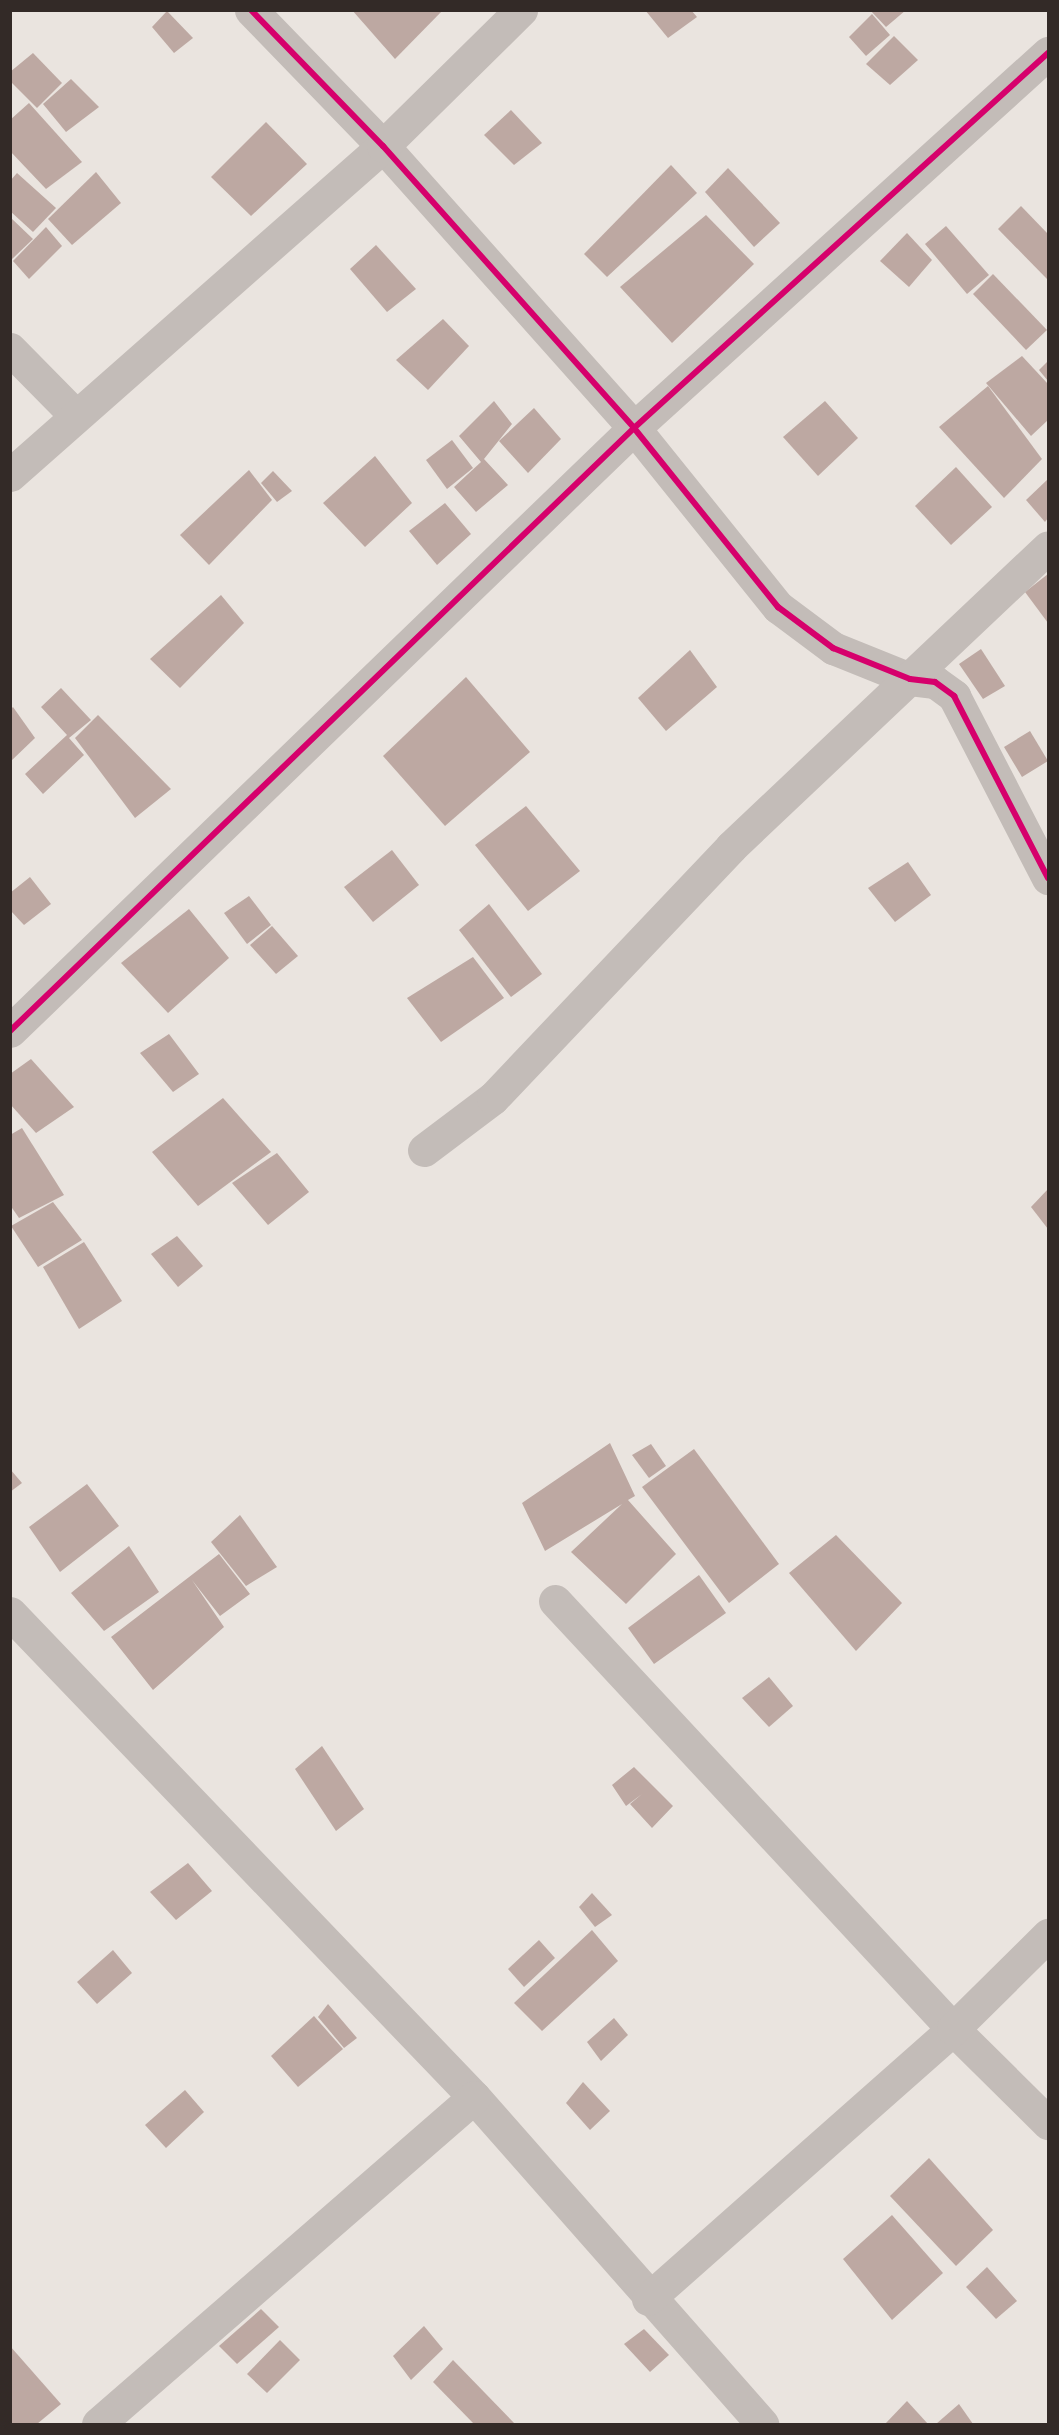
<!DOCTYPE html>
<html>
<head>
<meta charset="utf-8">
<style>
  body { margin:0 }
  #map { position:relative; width:1059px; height:2435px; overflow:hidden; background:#eae4df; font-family:Commissioner,sans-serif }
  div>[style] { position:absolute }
  .building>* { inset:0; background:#bda8a2 }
  .minor>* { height:33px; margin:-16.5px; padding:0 16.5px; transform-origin:16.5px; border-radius:16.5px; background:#c3bcb8 }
  .cycleway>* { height:6px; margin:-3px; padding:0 3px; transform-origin:3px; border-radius:3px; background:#d6006c }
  span { translate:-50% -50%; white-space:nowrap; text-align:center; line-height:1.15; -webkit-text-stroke:4.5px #f7eee6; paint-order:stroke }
  .frame { position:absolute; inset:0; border:12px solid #332a27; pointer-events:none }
</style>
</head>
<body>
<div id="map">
  <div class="building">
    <i style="clip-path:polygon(352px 10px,443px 10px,395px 59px)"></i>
    <i style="clip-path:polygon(645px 10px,691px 10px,697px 17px,668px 38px)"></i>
    <i style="clip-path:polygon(870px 10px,906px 10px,886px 27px)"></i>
    <i style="clip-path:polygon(167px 11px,193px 38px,174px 53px,152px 27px)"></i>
    <i style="clip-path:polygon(872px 14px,890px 35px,866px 56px,849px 37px)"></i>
    <i style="clip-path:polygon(894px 36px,918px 60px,890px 85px,866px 64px)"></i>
    <i style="clip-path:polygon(33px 53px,62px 83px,37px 108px,10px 81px,10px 72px)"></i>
    <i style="clip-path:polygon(71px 79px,99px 107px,66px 132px,43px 104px)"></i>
    <i style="clip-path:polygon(29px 103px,82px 162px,46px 189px,10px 151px,10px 120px)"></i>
    <i style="clip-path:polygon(511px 110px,542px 143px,514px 165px,484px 135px)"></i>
    <i style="clip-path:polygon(266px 122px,307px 164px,251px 216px,211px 177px)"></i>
    <i style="clip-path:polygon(671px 165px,697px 193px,607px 277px,584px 254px)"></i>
    <i style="clip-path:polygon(728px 168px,780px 223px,754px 247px,705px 192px)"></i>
    <i style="clip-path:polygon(96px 172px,121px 203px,72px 245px,48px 219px)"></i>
    <i style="clip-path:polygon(17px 173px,56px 208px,33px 232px,10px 211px,10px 181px)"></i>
    <i style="clip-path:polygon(1021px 206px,1048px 234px,1047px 279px,998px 229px)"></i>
    <i style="clip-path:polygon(706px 215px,754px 264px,672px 343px,620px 287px)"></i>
    <i style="clip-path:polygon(10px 217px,33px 239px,10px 261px)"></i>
    <i style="clip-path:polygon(946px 226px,989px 275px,967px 294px,925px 244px)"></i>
    <i style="clip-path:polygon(46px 227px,62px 246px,29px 279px,13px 261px)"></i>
    <i style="clip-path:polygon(907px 233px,932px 260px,909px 287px,880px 261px)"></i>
    <i style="clip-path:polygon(376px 245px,416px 289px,387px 312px,350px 269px)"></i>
    <i style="clip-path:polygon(993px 274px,1047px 330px,1026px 350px,973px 294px)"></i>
    <i style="clip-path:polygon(443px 319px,469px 346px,428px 390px,396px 360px)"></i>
    <i style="clip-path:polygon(1022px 356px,1048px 384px,1048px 420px,1031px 436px,986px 383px)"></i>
    <i style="clip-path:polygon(1048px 361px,1048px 381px,1039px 370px)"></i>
    <i style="clip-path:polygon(988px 386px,1042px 459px,1004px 498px,939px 427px)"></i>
    <i style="clip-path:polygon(494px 401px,512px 424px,484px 459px,508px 485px,476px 512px,454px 487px,481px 462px,459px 436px)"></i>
    <i style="clip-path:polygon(825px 401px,858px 438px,818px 476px,783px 437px)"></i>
    <i style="clip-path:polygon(534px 408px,561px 439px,528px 473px,499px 441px)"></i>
    <i style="clip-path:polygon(452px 440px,473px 468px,447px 489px,426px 460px)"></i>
    <i style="clip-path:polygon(375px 456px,412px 503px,365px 547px,323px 503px)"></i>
    <i style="clip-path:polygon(956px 467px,992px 507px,951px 545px,915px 506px)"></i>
    <i style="clip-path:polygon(249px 470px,272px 500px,209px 565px,180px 535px)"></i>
    <i style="clip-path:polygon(273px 471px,292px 491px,277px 502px,261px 483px)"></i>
    <i style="clip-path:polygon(1048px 479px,1048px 518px,1045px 522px,1026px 500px)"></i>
    <i style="clip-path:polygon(445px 503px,471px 534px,437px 565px,409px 531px)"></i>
    <i style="clip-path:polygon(1048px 574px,1048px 623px,1025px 592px)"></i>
    <i style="clip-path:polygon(221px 595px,244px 623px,180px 688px,150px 659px)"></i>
    <i style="clip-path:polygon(981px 649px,1005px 686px,983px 699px,959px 664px)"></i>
    <i style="clip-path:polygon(690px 650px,717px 687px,666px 731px,638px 698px)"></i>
    <i style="clip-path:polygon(466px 677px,530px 752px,445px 826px,383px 756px)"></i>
    <i style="clip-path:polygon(61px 688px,91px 720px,69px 738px,84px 755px,43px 794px,25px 774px,67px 735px,41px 707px)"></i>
    <i style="clip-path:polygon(13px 707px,35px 738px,10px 762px,10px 710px)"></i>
    <i style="clip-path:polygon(98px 715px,171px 789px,135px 818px,75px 738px)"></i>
    <i style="clip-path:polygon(1030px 731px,1048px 761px,1022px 777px,1004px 747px)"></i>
    <i style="clip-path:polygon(526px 806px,580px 871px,528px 911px,475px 845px)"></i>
    <i style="clip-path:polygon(392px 850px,419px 885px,373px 922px,344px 887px)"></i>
    <i style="clip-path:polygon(908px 862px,931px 895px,895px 922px,868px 888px)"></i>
    <i style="clip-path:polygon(30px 877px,51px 904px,24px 925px,10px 910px,10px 893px)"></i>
    <i style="clip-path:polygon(249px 896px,271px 925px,247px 944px,224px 913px)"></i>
    <i style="clip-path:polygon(489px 904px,542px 974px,511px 997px,459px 930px)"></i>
    <i style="clip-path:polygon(189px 909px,229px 958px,168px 1013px,121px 963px)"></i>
    <i style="clip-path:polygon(272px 926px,298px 956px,276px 974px,250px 945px)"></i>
    <i style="clip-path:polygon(473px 957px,504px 998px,441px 1042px,407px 998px)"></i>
    <i style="clip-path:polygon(169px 1034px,199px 1074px,173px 1092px,140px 1053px)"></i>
    <i style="clip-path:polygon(31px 1059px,74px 1107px,36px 1133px,10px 1104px,10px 1074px)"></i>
    <i style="clip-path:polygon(223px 1098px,271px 1152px,198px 1206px,152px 1152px)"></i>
    <i style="clip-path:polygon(22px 1128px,64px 1195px,19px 1218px,10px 1205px,10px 1135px)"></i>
    <i style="clip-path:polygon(277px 1153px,309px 1192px,268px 1225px,232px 1183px)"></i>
    <i style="clip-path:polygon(1048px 1189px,1048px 1229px,1031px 1207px)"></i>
    <i style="clip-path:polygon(53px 1202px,82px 1240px,38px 1267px,11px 1226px)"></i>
    <i style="clip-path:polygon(177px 1236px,203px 1266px,178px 1287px,151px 1254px)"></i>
    <i style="clip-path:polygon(84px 1242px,122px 1301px,79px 1329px,43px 1267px)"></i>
    <i style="clip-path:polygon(610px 1443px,635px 1496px,628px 1500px,676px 1554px,626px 1604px,571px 1552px,622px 1504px,545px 1551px,522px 1503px)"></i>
    <i style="clip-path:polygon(651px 1444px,666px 1466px,649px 1478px,632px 1455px)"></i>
    <i style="clip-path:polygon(694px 1449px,779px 1564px,729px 1603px,642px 1487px)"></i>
    <i style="clip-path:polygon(10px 1469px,22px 1483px,10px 1492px)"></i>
    <i style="clip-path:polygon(87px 1484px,119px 1526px,60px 1572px,29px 1527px)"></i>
    <i style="clip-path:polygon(240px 1515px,277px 1567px,246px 1586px,211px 1542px)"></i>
    <i style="clip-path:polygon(836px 1535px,902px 1603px,856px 1651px,789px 1573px)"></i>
    <i style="clip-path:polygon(129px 1546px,159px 1592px,104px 1631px,71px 1593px)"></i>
    <i style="clip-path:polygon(219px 1554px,250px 1594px,220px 1616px,192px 1580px,224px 1627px,153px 1690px,111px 1637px)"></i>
    <i style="clip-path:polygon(699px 1575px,726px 1613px,654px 1664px,628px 1628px)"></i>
    <i style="clip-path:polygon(769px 1677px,793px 1706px,769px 1727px,742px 1698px)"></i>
    <i style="clip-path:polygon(322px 1746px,364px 1809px,336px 1831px,295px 1769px)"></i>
    <i style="clip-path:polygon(634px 1767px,673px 1806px,652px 1828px,630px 1804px,642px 1794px,626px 1806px,612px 1785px)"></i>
    <i style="clip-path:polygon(188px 1863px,212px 1891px,176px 1920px,150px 1892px)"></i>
    <i style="clip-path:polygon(592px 1893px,612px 1915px,595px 1927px,579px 1907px)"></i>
    <i style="clip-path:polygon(592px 1930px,618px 1961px,542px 2031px,514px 2003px)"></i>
    <i style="clip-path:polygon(539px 1940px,555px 1958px,524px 1987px,508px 1969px)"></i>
    <i style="clip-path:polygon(113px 1950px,132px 1973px,97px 2004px,77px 1982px)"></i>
    <i style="clip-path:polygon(328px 2004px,357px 2038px,344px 2048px,318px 2017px)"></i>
    <i style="clip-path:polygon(314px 2016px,343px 2049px,298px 2087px,271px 2056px)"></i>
    <i style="clip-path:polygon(614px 2018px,628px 2035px,601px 2061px,587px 2042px)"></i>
    <i style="clip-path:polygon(583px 2082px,610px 2111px,590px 2130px,566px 2103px)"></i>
    <i style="clip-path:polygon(185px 2090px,204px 2112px,166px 2148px,145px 2125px)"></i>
    <i style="clip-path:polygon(929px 2158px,993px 2230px,956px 2266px,890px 2196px)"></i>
    <i style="clip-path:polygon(892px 2215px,943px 2273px,892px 2320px,843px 2259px)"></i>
    <i style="clip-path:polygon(987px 2267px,1017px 2301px,996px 2319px,966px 2287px)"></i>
    <i style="clip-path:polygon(261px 2309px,279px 2327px,237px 2364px,219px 2346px)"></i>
    <i style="clip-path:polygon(424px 2326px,443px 2349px,411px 2380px,393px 2356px)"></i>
    <i style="clip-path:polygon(644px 2329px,669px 2355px,650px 2372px,624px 2344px)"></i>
    <i style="clip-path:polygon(280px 2340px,300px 2360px,267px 2393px,247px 2374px)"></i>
    <i style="clip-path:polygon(10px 2346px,61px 2404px,37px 2424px,10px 2424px)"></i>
    <i style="clip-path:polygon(453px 2360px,515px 2424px,474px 2424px,433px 2382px)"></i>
    <i style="clip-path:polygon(907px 2401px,928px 2424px,885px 2424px)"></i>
    <i style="clip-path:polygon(959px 2404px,973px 2424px,936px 2424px)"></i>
  </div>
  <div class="minor">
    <i style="left:251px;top:10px;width:190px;rotate:45.9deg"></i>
    <i style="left:383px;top:146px;width:378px;rotate:48.3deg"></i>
    <i style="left:634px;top:428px;width:230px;rotate:51.2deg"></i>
    <i style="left:778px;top:607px;width:69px;rotate:36.7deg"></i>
    <i style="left:833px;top:648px;width:83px;rotate:21.9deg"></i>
    <i style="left:910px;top:679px;width:25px;rotate:7deg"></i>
    <i style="left:935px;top:682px;width:24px;rotate:36deg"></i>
    <i style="left:954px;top:696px;width:205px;rotate:62.7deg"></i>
    <i style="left:10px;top:349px;width:93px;rotate:45.4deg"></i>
    <i style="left:10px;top:475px;width:497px;rotate:-41.4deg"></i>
    <i style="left:383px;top:146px;width:194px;rotate:-44.6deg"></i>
    <i style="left:10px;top:1031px;width:868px;rotate:-44.02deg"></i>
    <i style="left:634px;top:428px;width:559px;rotate:-42.17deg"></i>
    <i style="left:424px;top:1150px;width:86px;rotate:-37deg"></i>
    <i style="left:493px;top:1098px;width:346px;rotate:-46.5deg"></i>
    <i style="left:731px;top:847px;width:436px;rotate:-43.4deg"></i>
    <i style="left:555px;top:1601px;width:584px;rotate:47.08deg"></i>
    <i style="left:953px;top:2029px;width:134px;rotate:44.7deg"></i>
    <i style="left:10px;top:1613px;width:670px;rotate:46.21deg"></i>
    <i style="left:474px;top:2097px;width:436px;rotate:48.6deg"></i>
    <i style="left:648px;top:2299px;width:407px;rotate:-41.5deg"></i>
    <i style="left:953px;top:2029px;width:134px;rotate:-44.7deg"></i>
    <i style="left:98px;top:2424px;width:498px;rotate:-41deg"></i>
  </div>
  <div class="cycleway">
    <i style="left:251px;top:10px;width:190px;rotate:45.9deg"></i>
    <i style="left:383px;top:146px;width:378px;rotate:48.3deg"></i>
    <i style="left:634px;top:428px;width:230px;rotate:51.2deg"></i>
    <i style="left:778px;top:607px;width:69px;rotate:36.7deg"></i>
    <i style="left:833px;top:648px;width:83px;rotate:21.9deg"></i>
    <i style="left:910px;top:679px;width:25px;rotate:7deg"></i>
    <i style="left:935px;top:682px;width:24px;rotate:36deg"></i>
    <i style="left:954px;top:696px;width:205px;rotate:62.7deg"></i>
    <i style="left:10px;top:1031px;width:868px;rotate:-44.02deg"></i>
    <i style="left:634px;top:428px;width:559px;rotate:-42.17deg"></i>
  </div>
  <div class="frame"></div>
</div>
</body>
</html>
